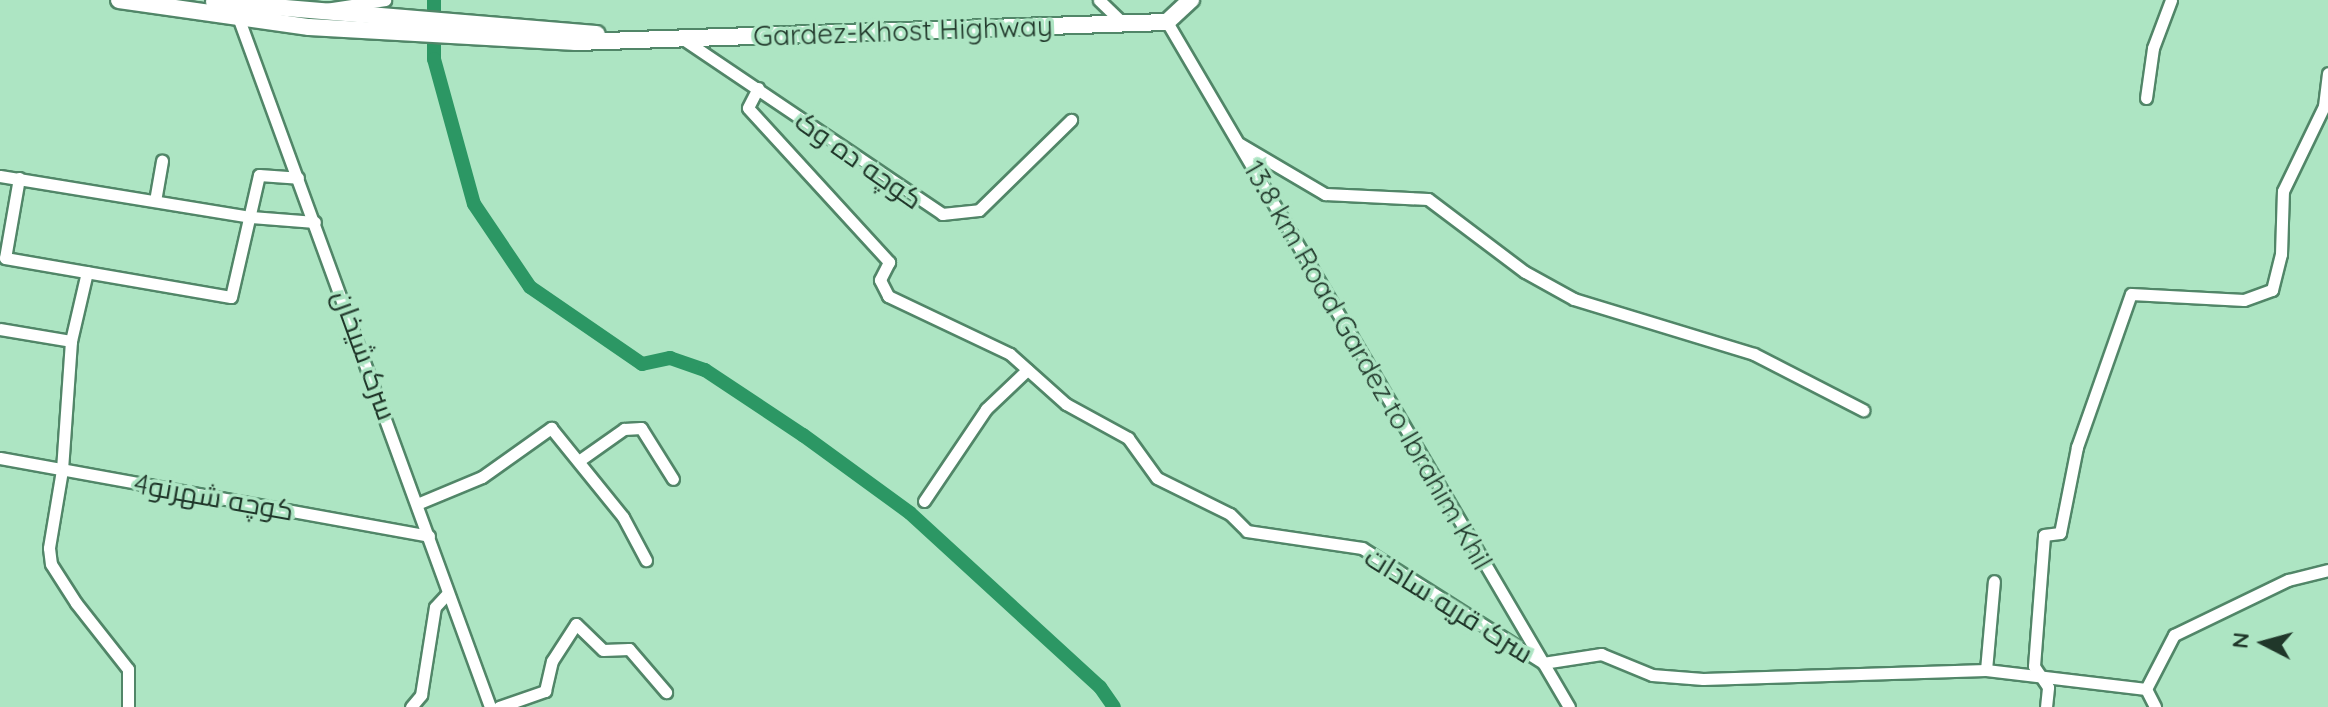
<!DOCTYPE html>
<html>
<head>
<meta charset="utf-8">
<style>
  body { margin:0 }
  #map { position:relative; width:2328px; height:707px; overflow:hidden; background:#ade5c3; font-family:Quicksand,Cairo,sans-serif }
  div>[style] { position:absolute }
  .river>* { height:14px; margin:-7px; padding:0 7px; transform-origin:7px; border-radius:7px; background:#2c9764 }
  .roads { filter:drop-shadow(2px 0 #518668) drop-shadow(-2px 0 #518668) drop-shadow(0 2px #518668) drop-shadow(0 -2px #518668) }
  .minor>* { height:11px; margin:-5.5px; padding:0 5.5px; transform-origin:5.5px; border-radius:5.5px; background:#fff }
  .highway>* { height:16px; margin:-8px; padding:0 8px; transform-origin:8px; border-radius:8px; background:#fff }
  span { translate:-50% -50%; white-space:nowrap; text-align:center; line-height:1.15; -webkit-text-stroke:7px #ade5c3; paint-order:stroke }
  .street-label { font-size:28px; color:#20372a }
  .north { position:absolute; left:2224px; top:603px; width:80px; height:80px; -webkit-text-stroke:6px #ade5c3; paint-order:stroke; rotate:276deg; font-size:22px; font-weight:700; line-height:32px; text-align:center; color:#20372a }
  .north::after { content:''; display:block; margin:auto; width:28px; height:36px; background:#20372a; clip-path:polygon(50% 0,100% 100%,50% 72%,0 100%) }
</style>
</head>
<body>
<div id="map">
  <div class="river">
    <i style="left:434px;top:0;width:59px;rotate:90deg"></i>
    <i style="left:434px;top:59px;width:150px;rotate:74.6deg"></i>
    <i style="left:474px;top:204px;width:100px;rotate:56deg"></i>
    <i style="left:530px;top:287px;width:136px;rotate:34.5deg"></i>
    <i style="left:642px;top:364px;width:29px;rotate:-12deg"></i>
    <i style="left:670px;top:358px;width:37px;rotate:19deg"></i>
    <i style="left:705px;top:370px;width:118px;rotate:33.6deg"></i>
    <i style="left:803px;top:435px;width:132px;rotate:36.1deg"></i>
    <i style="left:910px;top:513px;width:258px;rotate:42.5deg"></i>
    <i style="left:1100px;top:687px;width:24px;rotate:55deg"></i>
  </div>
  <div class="roads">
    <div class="minor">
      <i style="left:1099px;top:0;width:33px;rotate:44deg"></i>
      <i style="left:319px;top:10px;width:67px;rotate:-8.6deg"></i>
      <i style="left:237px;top:14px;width:738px;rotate:69.94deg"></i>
      <i style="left:1167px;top:22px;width:794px;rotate:59.59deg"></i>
      <i style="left:683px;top:39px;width:313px;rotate:34deg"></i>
      <i style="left:942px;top:214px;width:37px;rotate:-6deg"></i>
      <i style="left:979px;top:210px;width:129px;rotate:-44.4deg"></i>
      <i style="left:758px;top:88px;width:22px;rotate:117deg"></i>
      <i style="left:748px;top:108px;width:209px;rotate:47.5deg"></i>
      <i style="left:889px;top:262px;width:20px;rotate:117deg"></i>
      <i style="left:880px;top:280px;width:18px;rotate:63deg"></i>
      <i style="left:888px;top:296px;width:135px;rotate:25.4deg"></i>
      <i style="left:1010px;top:354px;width:75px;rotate:41.8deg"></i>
      <i style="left:1066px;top:404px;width:71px;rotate:28.7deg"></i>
      <i style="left:1128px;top:438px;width:49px;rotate:54.1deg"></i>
      <i style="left:1157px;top:478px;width:81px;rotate:26.3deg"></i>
      <i style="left:1230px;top:514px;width:24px;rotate:45deg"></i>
      <i style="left:1247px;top:531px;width:116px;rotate:8.4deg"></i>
      <i style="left:1362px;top:548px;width:214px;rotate:32.4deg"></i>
      <i style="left:1543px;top:663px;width:59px;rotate:-8.8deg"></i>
      <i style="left:1601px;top:654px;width:55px;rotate:22.4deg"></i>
      <i style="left:1652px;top:675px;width:51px;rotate:4.5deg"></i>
      <i style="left:1703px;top:679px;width:283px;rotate:-1.8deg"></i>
      <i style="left:1986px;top:670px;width:161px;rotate:6.8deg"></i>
      <i style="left:2146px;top:689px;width:20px;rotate:63deg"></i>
      <i style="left:2146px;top:98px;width:50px;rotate:-82deg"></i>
      <i style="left:2153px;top:48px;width:51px;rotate:-69.4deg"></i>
      <i style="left:1240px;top:144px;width:99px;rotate:30.5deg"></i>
      <i style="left:1325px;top:194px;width:103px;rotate:2.8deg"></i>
      <i style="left:1428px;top:199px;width:121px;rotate:37deg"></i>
      <i style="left:1525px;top:272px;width:56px;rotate:28.9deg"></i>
      <i style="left:1574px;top:299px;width:188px;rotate:17deg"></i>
      <i style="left:1754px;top:354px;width:123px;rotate:27.2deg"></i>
      <i style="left:0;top:176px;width:247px;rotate:9.3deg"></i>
      <i style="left:19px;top:178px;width:81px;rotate:99.9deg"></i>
      <i style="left:5px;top:258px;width:229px;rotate:9.8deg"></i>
      <i style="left:231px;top:297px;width:125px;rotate:-77.1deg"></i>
      <i style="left:259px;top:175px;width:39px;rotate:4deg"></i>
      <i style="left:155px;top:201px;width:41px;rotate:-80.1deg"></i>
      <i style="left:251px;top:217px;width:64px;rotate:4.5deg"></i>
      <i style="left:87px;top:272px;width:71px;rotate:103.1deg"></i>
      <i style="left:71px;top:341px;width:129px;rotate:94deg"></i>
      <i style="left:62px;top:470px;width:79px;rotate:99.5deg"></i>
      <i style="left:49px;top:548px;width:16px;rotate:83deg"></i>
      <i style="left:51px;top:564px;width:46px;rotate:57.3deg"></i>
      <i style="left:76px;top:603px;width:84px;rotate:51.8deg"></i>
      <i style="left:128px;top:669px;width:38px;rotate:90deg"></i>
      <i style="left:0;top:329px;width:72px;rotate:9.6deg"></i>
      <i style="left:0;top:458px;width:436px;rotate:10.3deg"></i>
      <i style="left:580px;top:460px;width:54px;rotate:-35.2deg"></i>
      <i style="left:624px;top:429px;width:17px;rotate:-3deg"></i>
      <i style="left:641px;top:428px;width:60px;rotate:57.9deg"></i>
      <i style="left:924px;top:501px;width:111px;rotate:-56deg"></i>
      <i style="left:986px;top:409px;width:57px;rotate:-43.6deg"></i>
      <i style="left:417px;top:504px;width:70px;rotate:-22.6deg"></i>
      <i style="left:482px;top:477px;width:85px;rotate:-35.4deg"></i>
      <i style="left:551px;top:428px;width:114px;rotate:51deg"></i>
      <i style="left:623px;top:517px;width:49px;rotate:61.9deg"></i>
      <i style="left:1986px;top:670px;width:89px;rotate:-84.9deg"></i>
      <i style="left:2146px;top:689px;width:61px;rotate:-62.6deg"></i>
      <i style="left:2174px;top:635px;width:127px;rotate:-25.8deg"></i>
      <i style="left:2288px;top:580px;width:41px;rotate:-14deg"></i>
      <i style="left:411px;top:707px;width:16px;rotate:-50deg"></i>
      <i style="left:421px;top:695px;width:89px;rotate:-81deg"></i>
      <i style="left:435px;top:607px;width:19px;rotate:-47deg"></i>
      <i style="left:499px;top:707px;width:49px;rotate:-19.2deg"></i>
      <i style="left:545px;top:691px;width:31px;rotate:-77deg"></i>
      <i style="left:552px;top:661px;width:44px;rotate:-57deg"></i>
      <i style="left:576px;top:624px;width:37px;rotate:44deg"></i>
      <i style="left:603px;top:650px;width:26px;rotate:-2deg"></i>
      <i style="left:629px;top:649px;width:57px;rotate:49.3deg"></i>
      <i style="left:2046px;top:707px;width:20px;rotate:-84deg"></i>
      <i style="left:2048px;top:687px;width:25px;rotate:-124deg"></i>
      <i style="left:2034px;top:666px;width:131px;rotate:-85.6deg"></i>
      <i style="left:2044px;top:535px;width:16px;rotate:-7deg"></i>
      <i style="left:2060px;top:533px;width:88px;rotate:-78.8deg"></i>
      <i style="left:2077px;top:447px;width:162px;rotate:-70.6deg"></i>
      <i style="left:2131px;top:294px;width:113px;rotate:3deg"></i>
      <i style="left:2244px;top:300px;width:30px;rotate:-20deg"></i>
      <i style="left:2272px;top:290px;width:37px;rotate:-76deg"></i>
      <i style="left:2281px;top:254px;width:63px;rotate:-88.2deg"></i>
      <i style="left:2283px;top:191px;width:94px;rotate:-64.2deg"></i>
      <i style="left:2324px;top:106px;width:33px;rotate:-83deg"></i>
    </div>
    <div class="highway">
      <i style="left:119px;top:0;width:192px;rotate:8.1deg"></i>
      <i style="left:309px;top:27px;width:267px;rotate:3.2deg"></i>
      <i style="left:576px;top:42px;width:591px;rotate:-1.94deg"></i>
      <i style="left:1167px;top:22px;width:33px;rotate:-43deg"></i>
      <i style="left:214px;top:2px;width:384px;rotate:4.8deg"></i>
    </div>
  </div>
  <div class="street-label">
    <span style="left:903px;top:31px;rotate:-2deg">Gardez-Khost Highway</span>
    <span style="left:859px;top:160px;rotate:35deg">کوچه ده وک</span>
    <span style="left:365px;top:355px;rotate:70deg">سرک شیخان</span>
    <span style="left:1368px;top:365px;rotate:60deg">13.8 km Road Gardez to Ibrahim Khil</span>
    <span style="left:214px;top:497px;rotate:10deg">کوچه شهرنو4</span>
    <span style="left:1449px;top:605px;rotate:32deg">سرک قریه سادات</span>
  </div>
  <div class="north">N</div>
</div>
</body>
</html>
